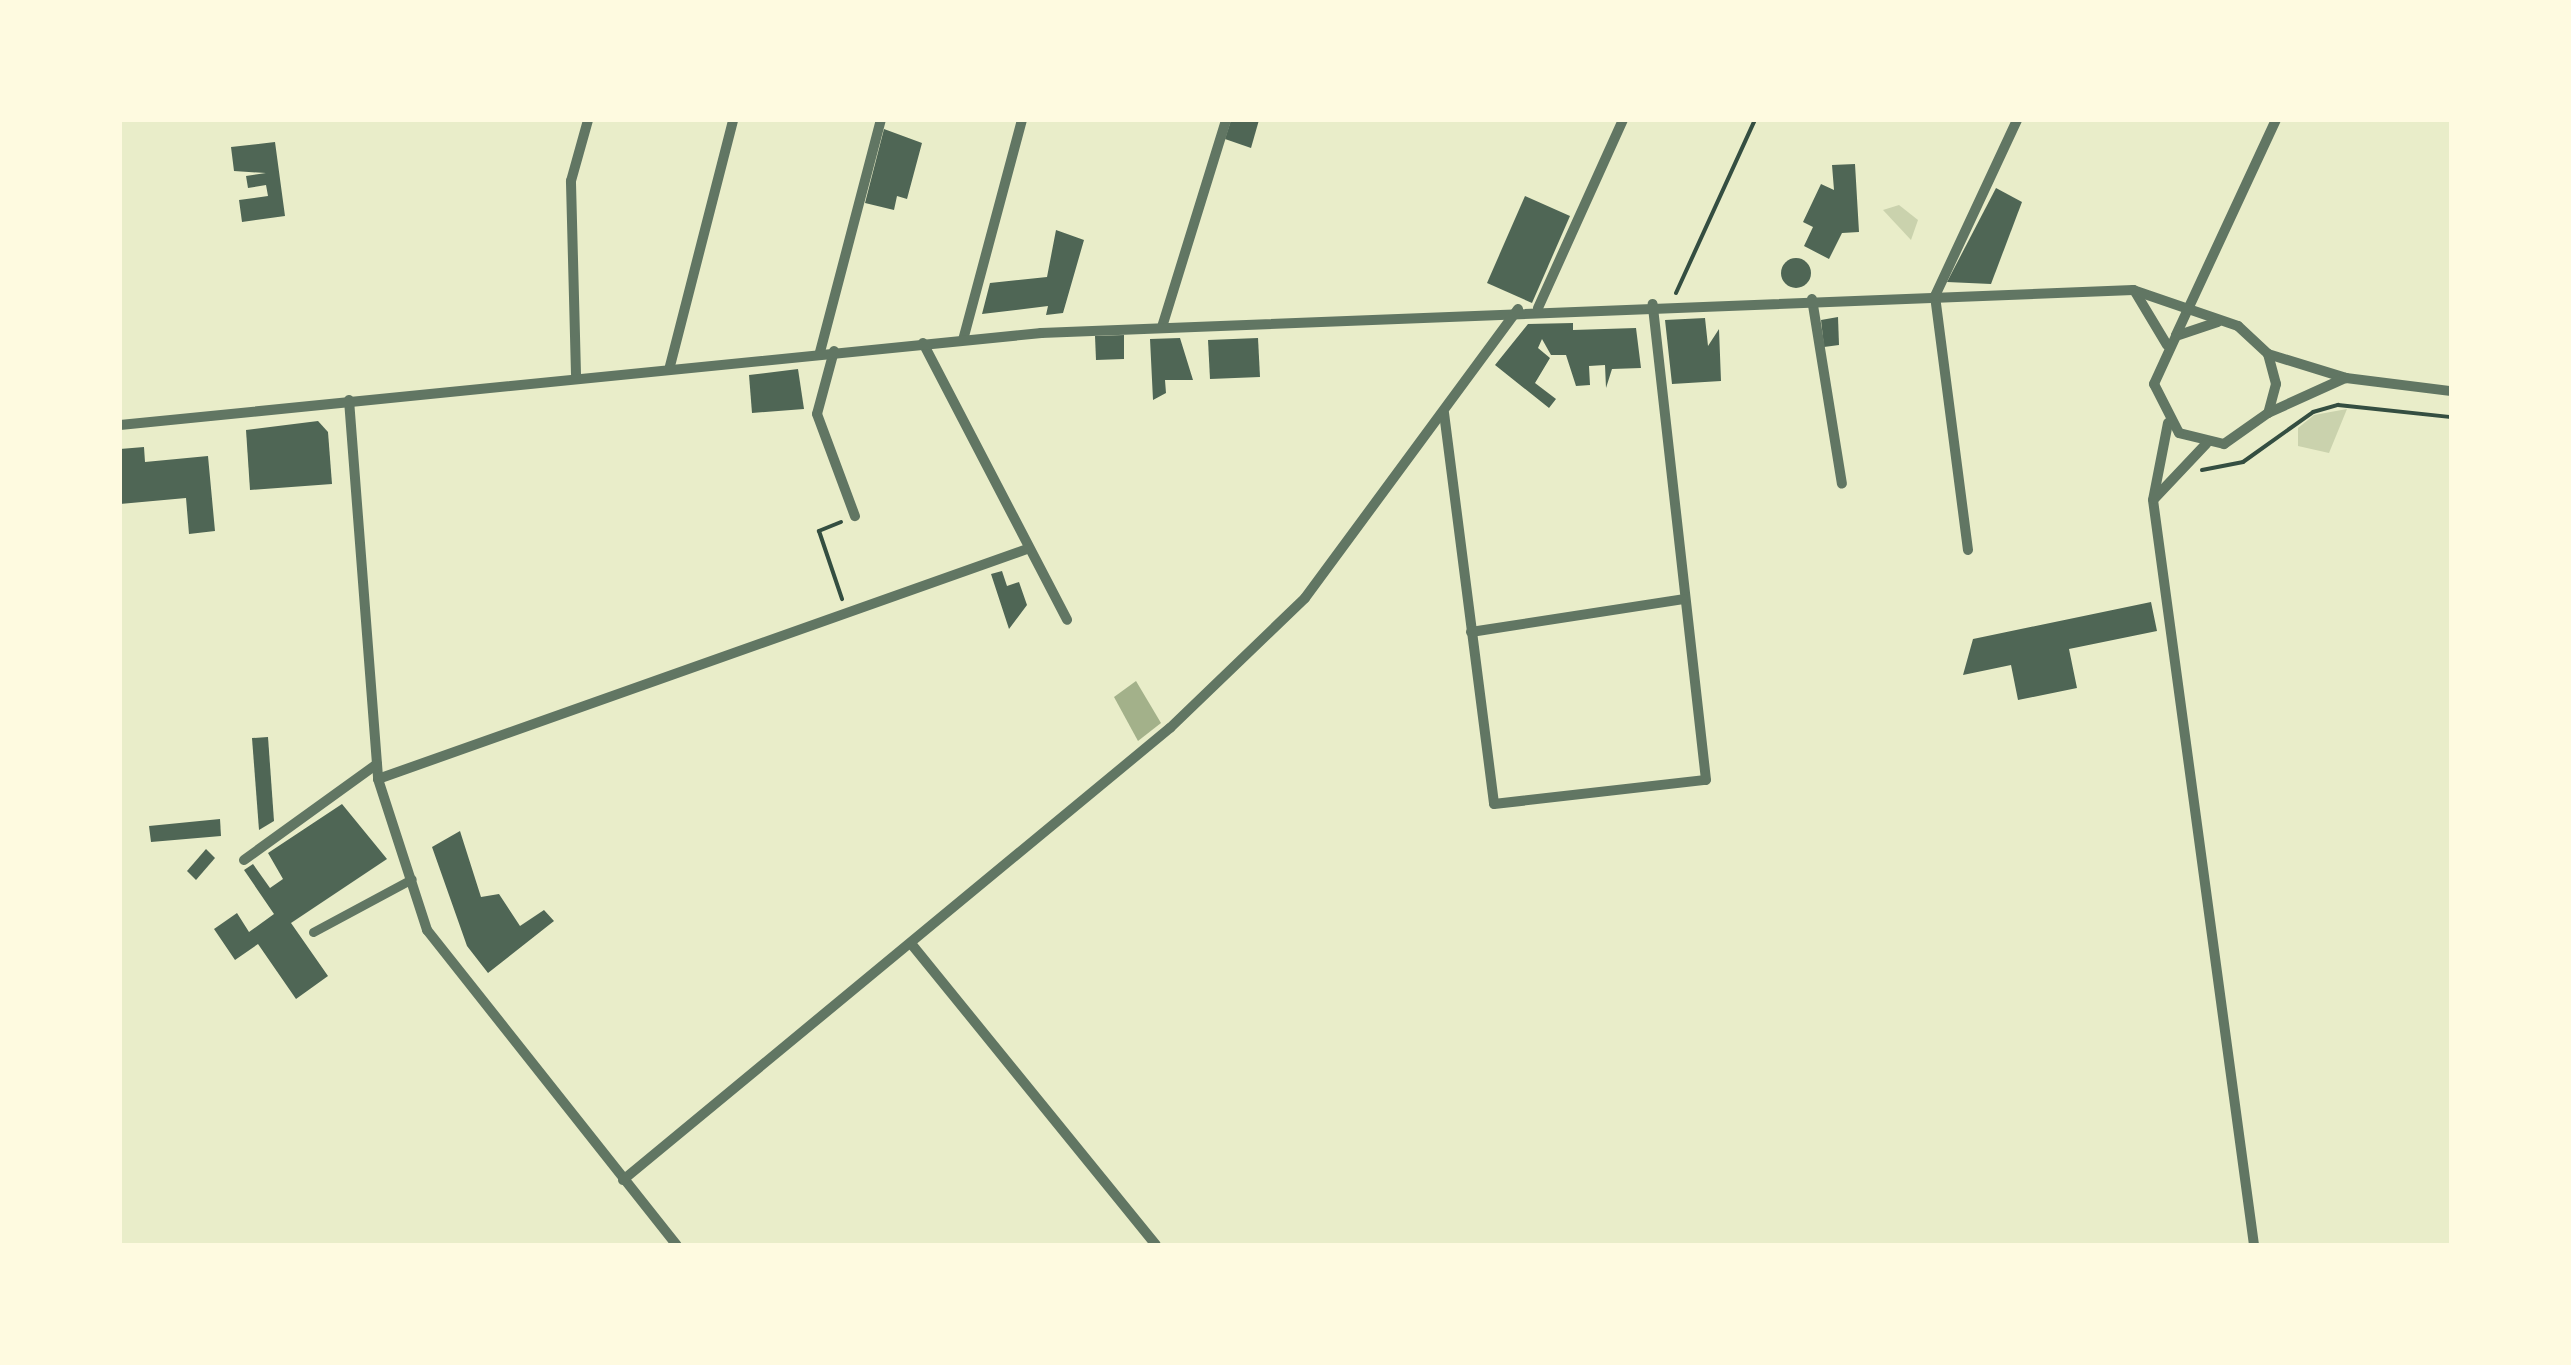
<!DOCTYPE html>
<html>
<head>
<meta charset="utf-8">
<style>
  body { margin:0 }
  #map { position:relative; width:2571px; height:1365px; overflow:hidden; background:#e9edc9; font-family:"Public Sans",sans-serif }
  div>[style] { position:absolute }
  .green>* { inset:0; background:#cad2ad }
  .water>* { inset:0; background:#a3b18a }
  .building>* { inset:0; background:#4f6655 }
  .round { border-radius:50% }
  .path>* { height:4px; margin:-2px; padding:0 2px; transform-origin:2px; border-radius:2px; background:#344e41 }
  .pedestrian>* { height:9px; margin:-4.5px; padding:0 4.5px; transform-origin:4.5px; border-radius:4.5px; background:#617663 }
  .minor>* { height:10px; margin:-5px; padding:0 5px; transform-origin:5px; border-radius:5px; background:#617663 }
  span { translate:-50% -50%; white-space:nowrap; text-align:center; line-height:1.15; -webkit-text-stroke:8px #fefae0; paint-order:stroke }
  .frame { position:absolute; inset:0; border:122px solid #fefae0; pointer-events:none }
</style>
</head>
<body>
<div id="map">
  <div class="green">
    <i style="clip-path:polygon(1899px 205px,1918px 220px,1911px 240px,1883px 210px)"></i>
    <i style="clip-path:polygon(2347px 409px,2329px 453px,2298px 446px,2298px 428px,2314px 415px)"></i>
  </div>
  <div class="water">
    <i style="clip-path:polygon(1136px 681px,1161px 723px,1138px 741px,1114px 697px)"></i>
  </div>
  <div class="building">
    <i style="clip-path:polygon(1231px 120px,1259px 120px,1251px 148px,1225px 139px)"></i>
    <i style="clip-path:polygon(884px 129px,922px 143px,907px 199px,897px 196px,894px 210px,865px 203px)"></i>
    <i style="clip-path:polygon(275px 142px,285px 216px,242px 222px,239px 200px,268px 196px,266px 185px,248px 188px,246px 176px,266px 173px,234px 171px,231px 147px)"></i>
    <i style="clip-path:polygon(1855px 164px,1859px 232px,1842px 233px,1829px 259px,1804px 246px,1813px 227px,1803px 222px,1821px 184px,1834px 190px,1832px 165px)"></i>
    <i style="clip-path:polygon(1996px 188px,2022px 202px,1991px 284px,1947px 282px)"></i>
    <i style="clip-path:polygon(1525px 196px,1570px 216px,1532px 303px,1487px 283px)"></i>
    <i style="clip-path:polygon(1056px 230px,1084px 240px,1063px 313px,1046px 315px,1048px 306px,982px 314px,990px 283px,1047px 277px)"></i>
    <i class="round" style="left:1781px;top:258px;width:30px;height:30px"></i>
    <i style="clip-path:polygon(1838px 317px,1839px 345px,1824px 347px,1821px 320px)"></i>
    <i style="clip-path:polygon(1705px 318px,1708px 346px,1719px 329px,1721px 381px,1672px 384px,1665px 320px)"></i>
    <i style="clip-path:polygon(1573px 323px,1573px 330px,1636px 328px,1641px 368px,1612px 369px,1606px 388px,1605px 365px,1589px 366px,1590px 385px,1576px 386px,1566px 355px,1551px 355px,1542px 339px,1538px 348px,1550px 358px,1535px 383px,1556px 399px,1549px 408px,1495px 365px,1528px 324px)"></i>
    <i style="clip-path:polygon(1124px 335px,1124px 359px,1096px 360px,1095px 336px)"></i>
    <i style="clip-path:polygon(1180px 338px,1193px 380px,1165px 380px,1166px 393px,1153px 400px,1150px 339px)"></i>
    <i style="clip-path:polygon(1258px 338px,1260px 377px,1210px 379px,1208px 340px)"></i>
    <i style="clip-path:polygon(798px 369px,804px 409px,752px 413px,749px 375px)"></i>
    <i style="clip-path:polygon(318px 421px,328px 432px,332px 484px,250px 490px,246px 430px)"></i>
    <i style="clip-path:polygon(144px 447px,145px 462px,208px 456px,215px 531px,189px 534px,186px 498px,120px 504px,120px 449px)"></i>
    <i style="clip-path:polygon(1002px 571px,1007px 586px,1019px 582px,1027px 605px,1009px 629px,991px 574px)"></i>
    <i style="clip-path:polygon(2151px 602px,2157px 631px,2069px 649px,2077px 688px,2018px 700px,2011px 665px,1963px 675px,1973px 639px)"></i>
    <i style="clip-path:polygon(268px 737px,274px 821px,259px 830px,252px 738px)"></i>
    <i style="clip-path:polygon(342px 804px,387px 859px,291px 923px,328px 976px,296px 999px,258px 944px,235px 960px,214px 929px,237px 913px,249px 932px,274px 914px,244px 870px,253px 864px,270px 888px,283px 879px,268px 853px)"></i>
    <i style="clip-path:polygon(220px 819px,221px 836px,151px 842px,149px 826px)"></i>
    <i style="clip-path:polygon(460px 831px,481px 897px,499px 894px,520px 926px,544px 910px,554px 921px,488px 973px,467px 946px,432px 847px)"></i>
    <i style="clip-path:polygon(206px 849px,215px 858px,196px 880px,187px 871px)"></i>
  </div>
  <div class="path">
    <i style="left:1676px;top:293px;width:190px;rotate:-65.5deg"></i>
    <i style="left:2202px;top:470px;width:42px;rotate:-11deg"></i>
    <i style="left:2243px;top:462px;width:86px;rotate:-35.5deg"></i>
    <i style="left:2313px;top:412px;width:26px;rotate:-16deg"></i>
    <i style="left:2338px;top:405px;width:114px;rotate:6.1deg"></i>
    <i style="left:841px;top:522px;width:24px;rotate:158deg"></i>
    <i style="left:819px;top:531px;width:72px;rotate:71.3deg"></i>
  </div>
  <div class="pedestrian">
    <i style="left:313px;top:932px;width:112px;rotate:-28.2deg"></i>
  </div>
  <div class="minor">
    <i style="left:2134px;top:290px;width:64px;rotate:59deg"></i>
    <i style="left:1812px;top:299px;width:187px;rotate:80.8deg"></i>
    <i style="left:1538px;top:308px;width:206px;rotate:-65.7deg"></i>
    <i style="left:1162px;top:327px;width:217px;rotate:-72.8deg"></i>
    <i style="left:2176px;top:335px;width:237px;rotate:-65.1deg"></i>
    <i style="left:963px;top:340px;width:228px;rotate:-75deg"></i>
    <i style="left:923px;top:343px;width:312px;rotate:62.5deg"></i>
    <i style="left:834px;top:351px;width:65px;rotate:105.1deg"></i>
    <i style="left:817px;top:414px;width:109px;rotate:69.6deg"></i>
    <i style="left:820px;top:352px;width:240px;rotate:-75.3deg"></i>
    <i style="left:2268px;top:354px;width:82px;rotate:17.1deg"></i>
    <i style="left:2346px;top:378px;width:106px;rotate:7.1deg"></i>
    <i style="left:670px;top:366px;width:254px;rotate:-75.6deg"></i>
    <i style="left:576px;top:374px;width:193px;rotate:-91.5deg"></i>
    <i style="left:571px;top:181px;width:63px;rotate:-74.4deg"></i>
    <i style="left:349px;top:400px;width:380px;rotate:85.6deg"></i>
    <i style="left:378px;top:779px;width:159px;rotate:72deg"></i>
    <i style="left:427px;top:930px;width:402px;rotate:51.6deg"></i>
    <i style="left:1444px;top:413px;width:394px;rotate:82.7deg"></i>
    <i style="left:1494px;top:804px;width:213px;rotate:-6.5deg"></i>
    <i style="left:1706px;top:780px;width:479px;rotate:-96.4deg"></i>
    <i style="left:2268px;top:413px;width:85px;rotate:-24.4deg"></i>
    <i style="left:2168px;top:423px;width:78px;rotate:101deg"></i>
    <i style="left:2153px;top:500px;width:752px;rotate:82.28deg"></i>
    <i style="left:120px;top:425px;width:926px;rotate:-5.7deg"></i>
    <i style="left:1041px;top:333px;width:1093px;rotate:-2.25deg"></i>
    <i style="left:2133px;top:290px;width:111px;rotate:18.9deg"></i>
    <i style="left:2238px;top:326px;width:41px;rotate:43deg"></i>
    <i style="left:2268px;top:354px;width:31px;rotate:75deg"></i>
    <i style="left:2276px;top:384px;width:30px;rotate:105deg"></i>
    <i style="left:2268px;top:413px;width:54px;rotate:144.8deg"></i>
    <i style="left:2224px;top:444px;width:46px;rotate:-166.3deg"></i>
    <i style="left:2179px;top:433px;width:55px;rotate:-117deg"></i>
    <i style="left:2154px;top:384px;width:53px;rotate:-65.4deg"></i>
    <i style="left:2176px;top:336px;width:44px;rotate:-18.4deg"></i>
    <i style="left:2154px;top:499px;width:76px;rotate:-46.6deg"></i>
    <i style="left:1968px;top:550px;width:256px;rotate:-97.4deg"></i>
    <i style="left:1935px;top:296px;width:194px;rotate:-65deg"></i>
    <i style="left:1471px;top:632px;width:215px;rotate:-8.8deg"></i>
    <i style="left:378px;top:779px;width:689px;rotate:-19.51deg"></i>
    <i style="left:244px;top:860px;width:164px;rotate:-35.8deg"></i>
    <i style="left:913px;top:946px;width:385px;rotate:50.9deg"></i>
    <i style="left:623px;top:1180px;width:710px;rotate:-39.57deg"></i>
    <i style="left:1170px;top:728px;width:187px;rotate:-43.9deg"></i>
    <i style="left:1305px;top:598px;width:359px;rotate:-53.6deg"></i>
  </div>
  <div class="frame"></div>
</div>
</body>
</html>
